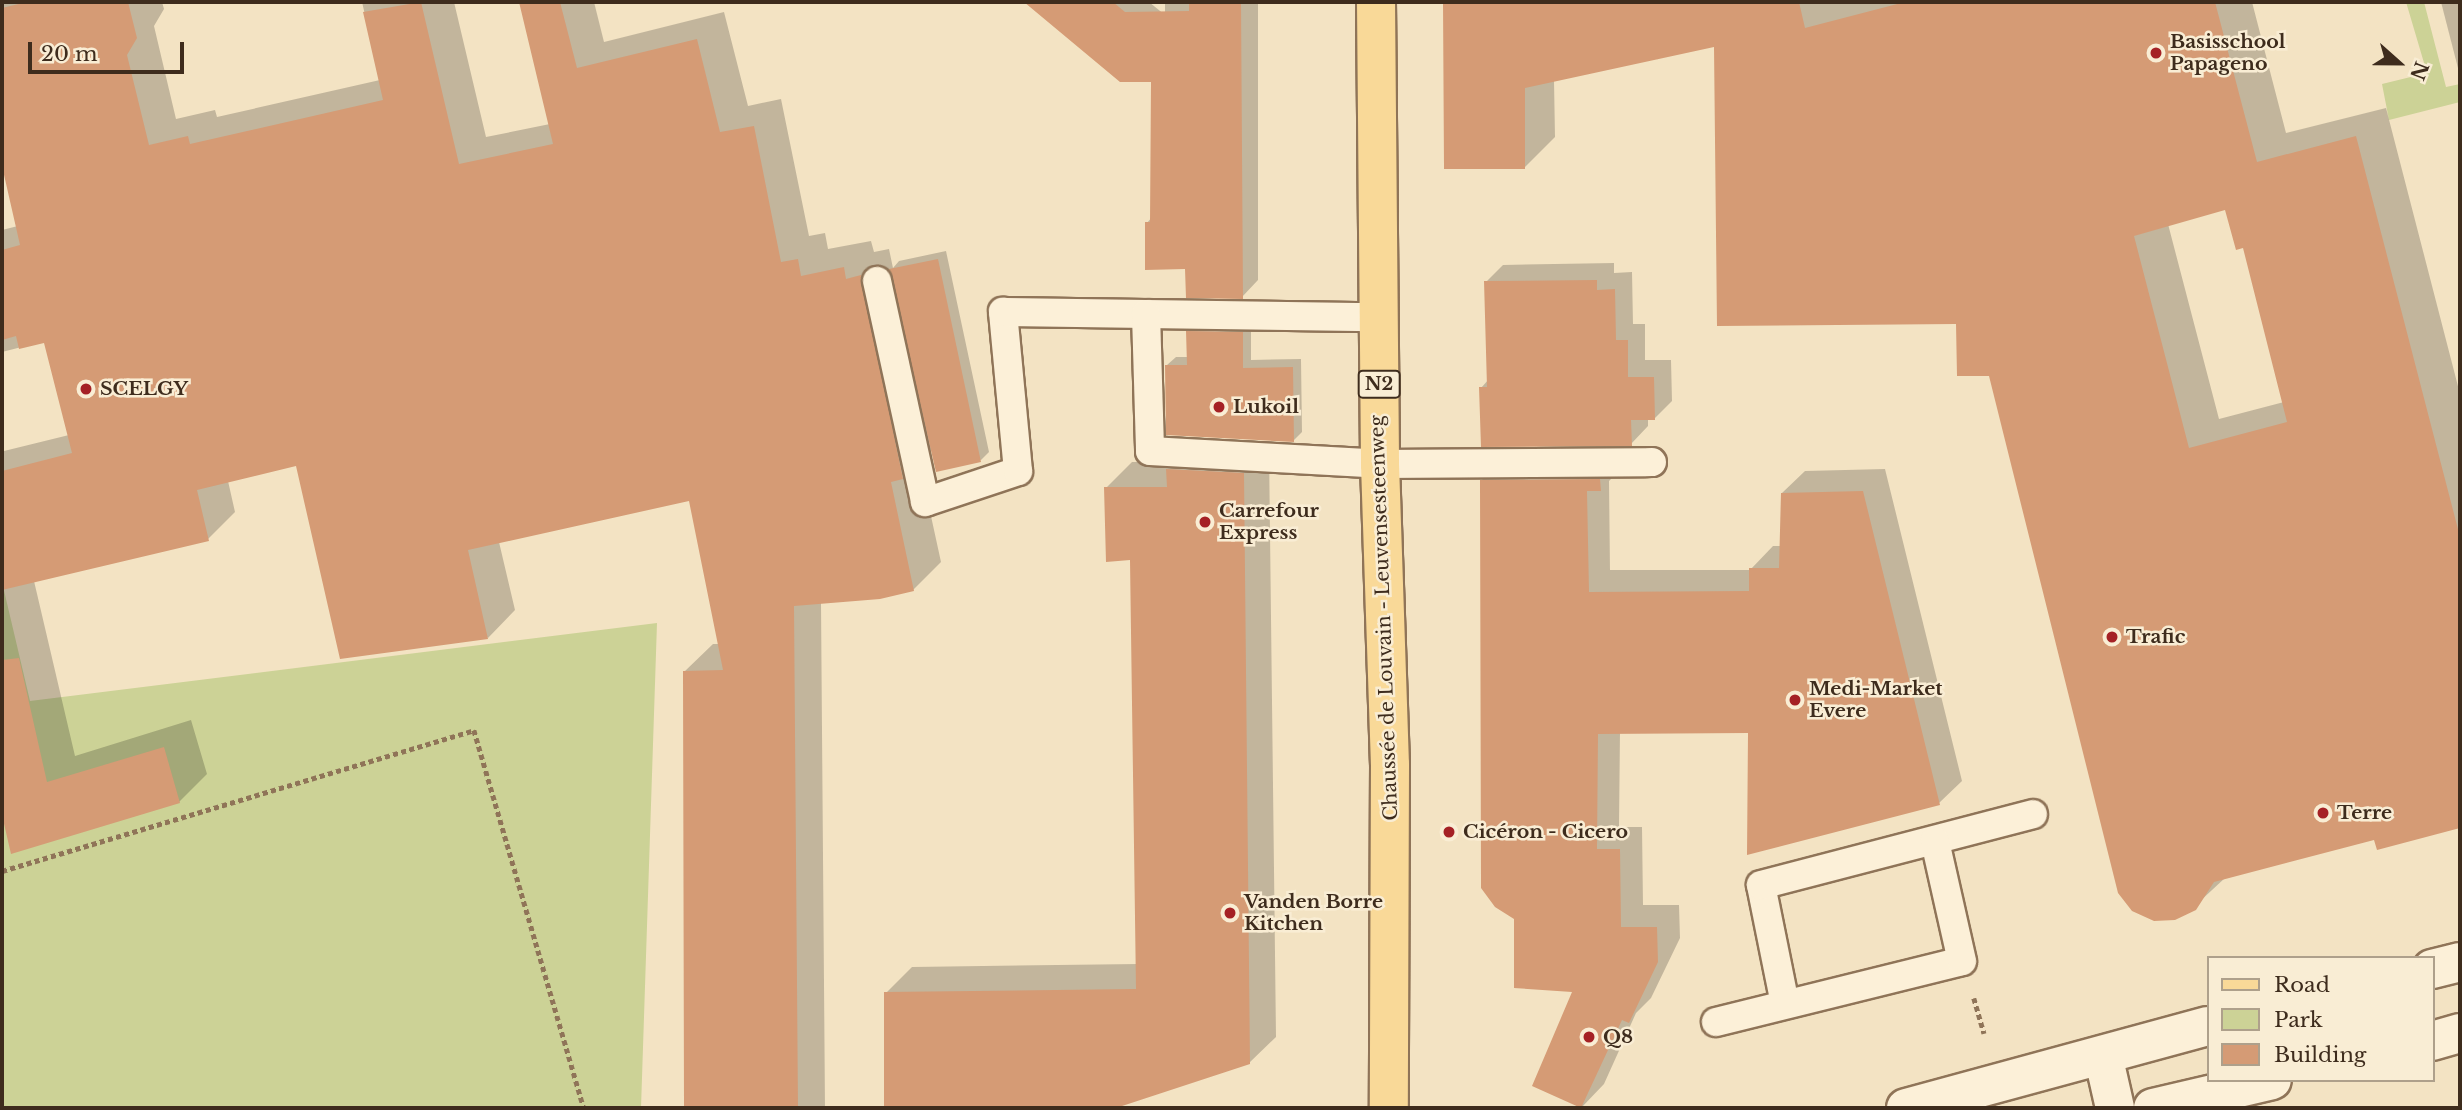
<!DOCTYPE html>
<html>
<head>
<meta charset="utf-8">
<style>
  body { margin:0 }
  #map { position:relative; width:2462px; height:1110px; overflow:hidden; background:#f3e3c3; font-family:"Libre Baskerville",serif }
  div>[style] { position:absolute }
  .green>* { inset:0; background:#ccd296 }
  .shadow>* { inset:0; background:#0003 }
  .building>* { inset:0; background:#d59b75 }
  .path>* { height:4.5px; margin-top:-2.25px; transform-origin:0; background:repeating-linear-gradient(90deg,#8f7458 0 5px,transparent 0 8.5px) }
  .roads { filter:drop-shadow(2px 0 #8f7458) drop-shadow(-2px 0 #8f7458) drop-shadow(0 2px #8f7458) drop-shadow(0 -2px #8f7458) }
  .service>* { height:28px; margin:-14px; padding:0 14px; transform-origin:14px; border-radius:14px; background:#fcf0d8 }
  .minor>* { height:38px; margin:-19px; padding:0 19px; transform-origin:19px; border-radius:19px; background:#fcf0d8 }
  .secondary>* { height:38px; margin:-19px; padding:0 19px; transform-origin:19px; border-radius:19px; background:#fcf0d8 }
  .primary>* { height:38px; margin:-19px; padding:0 19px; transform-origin:19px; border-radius:19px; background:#f9d998 }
  .dots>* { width:19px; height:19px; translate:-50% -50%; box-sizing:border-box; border:4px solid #f9edd4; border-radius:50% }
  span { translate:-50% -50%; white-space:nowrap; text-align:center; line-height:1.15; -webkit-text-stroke:5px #f9edd4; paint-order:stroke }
  .shield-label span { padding:2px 5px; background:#f9edd4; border:2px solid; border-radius:5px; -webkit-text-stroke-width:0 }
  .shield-label { font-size:18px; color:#3e2c1d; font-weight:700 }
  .poi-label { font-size:19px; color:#3e2c1d; font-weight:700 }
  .left { translate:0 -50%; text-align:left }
  .street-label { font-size:19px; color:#3e2c1d }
  .frame { position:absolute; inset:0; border:4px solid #3e2c1d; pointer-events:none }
  .legend { position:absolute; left:2207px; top:956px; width:228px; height:126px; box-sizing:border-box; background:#f9edd4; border:2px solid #aea08b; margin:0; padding:9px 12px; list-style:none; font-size:21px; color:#3e2c1d }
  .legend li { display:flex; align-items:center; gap:14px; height:35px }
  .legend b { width:35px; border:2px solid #aea08b }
  .north { position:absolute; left:2364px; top:28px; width:70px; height:70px; -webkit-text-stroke:5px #f9edd4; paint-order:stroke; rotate:111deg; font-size:19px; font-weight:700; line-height:28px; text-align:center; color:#3e2c1d }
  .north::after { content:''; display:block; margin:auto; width:24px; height:32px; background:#3e2c1d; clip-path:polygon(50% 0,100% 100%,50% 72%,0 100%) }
  .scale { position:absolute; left:28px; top:42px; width:156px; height:32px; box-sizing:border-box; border:4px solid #3e2c1d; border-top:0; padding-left:9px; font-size:21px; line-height:24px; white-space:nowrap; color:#3e2c1d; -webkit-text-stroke:5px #f9edd4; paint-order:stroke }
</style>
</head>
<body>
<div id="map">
  <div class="green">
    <i style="clip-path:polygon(2406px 2px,2424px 2px,2446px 87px,2460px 84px,2460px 102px,2389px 120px,2382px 84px,2427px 73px)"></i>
    <i style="clip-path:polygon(2px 582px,30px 701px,657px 623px,641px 1108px,2px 1108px)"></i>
  </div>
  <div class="shadow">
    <i style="clip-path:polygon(2px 2px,162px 2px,164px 9px,154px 26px,176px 119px,215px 110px,217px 117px,380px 80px,362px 2px,454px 2px,486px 137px,550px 124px,521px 2px,594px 2px,604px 42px,724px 12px,748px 106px,781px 99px,809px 236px,825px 233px,828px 249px,871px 241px,874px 252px,889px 249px,893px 268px,899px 261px,946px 251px,989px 452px,981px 460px,932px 448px,919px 461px,941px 562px,913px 590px,821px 602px,825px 1108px,686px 1108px,685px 671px,713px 644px,719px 644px,691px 499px,499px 542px,515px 610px,488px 638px,297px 464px,228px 481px,235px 512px,208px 539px,34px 581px,75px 756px,191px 720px,207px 774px,179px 802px,13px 852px,2px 807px,2px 441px,4px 451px,69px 435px,45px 341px,2px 352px,2px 230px,18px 226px,2px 158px)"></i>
    <i style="clip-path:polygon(1027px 2px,1149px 2px,1165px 15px,1165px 2px,1258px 2px,1258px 280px,1242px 297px,1187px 267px,1147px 223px,1152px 217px,1152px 80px)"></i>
    <i style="clip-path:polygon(evenodd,1445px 2px,2252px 2px,2286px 133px,2386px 108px,2460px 394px,2460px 826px,2378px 847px,2375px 838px,2225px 878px,2185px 915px,1990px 374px,1958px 322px,1716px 45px,1554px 80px,1555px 137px,1525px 167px,1446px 168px,1445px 2px,2226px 208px,2244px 246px,2284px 402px,2219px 419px,2168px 224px,2226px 208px)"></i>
    <i style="clip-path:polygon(2441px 2px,2460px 2px,2460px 72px,2459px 72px)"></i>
    <i style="clip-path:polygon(1614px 263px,1614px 273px,1632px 272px,1633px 324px,1645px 324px,1645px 360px,1671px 360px,1672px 401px,1655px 418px,1648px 418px,1648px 426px,1631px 444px,1481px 388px,1489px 379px,1486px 282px,1503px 265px)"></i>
    <i style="clip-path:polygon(1197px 323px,1251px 324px,1251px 360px,1301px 359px,1302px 432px,1293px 441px,1167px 365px,1176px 357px,1188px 357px,1188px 332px)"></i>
    <i style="clip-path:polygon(1269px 448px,1276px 1037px,1249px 1063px,1110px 1108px,886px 1108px,886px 993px,912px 967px,1138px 964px,1132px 558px,1106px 488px,1132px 462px,1176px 462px)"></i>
    <i style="clip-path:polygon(1504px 458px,1623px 467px,1609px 481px,1610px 570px,1750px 570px,1773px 546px,1781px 546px,1782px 493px,1805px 471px,1885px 469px,1962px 781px,1939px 803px,1750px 731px,1620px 732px,1619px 827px,1642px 827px,1643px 905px,1679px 905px,1680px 938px,1651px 998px,1636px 1013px,1604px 1084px,1582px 1107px,1535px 1085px,1575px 990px,1515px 918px,1481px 481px)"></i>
  </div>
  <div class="building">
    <i style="clip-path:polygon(27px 2px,128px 2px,137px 38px,127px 55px,149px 145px,188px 136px,190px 144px,383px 100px,363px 12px,421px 2px,459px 164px,553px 144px,519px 2px,560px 2px,577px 68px,697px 39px,720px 132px,754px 126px,781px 262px,798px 259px,801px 276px,844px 267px,846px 279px,861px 275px,903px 479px,891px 482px,914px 591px,880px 599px,794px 606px,798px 1108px,684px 1108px,683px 671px,723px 670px,689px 501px,468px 550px,488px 639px,340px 659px,296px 466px,197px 490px,209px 541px,2px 590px,2px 471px,72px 453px,44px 343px,19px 349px,16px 336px,2px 340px,2px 250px,20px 245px,2px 166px,2px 8px)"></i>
    <i style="clip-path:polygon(1024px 2px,1113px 2px,1125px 12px,1189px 11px,1189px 2px,1241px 2px,1243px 299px,1186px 298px,1185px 269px,1145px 270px,1145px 222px,1150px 222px,1151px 82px,1120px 82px)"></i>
    <i style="clip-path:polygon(evenodd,1443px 2px,1799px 2px,1805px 28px,1905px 2px,2215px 2px,2257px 162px,2356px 136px,2460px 537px,2460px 828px,2377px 850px,2374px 840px,2214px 882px,2196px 910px,2175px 920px,2154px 921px,2132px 911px,2118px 893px,1989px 376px,1957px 376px,1956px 324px,1717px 326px,1714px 47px,1525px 88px,1525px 169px,1444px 169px,1443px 2px,2225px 210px,2236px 250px,2243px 248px,2287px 422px,2189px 448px,2134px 236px,2225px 210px)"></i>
    <i style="clip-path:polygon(938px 259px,981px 462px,936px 472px,889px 269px)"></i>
    <i style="clip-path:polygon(1597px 280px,1597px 290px,1615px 289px,1616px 340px,1628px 340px,1628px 377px,1654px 377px,1655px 420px,1631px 420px,1632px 446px,1481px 447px,1479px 387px,1487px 387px,1484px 281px)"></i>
    <i style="clip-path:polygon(1186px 331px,1243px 332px,1243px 368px,1293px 367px,1294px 442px,1166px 435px,1165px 365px,1187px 365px)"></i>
    <i style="clip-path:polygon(1166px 469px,1244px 473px,1250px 1064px,1116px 1108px,884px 1108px,884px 992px,1136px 989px,1130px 560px,1106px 562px,1104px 487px,1167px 487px)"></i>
    <i style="clip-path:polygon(1600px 479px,1601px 491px,1587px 491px,1589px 592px,1749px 591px,1749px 568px,1779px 568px,1781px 493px,1863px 491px,1940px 805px,1747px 855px,1748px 733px,1598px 734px,1597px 849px,1620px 849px,1621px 927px,1657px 927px,1658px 962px,1629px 1023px,1622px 1020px,1581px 1108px,1532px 1086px,1572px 992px,1514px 988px,1514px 919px,1495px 907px,1481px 888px,1480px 480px)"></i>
    <i style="clip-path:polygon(19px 658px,47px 782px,164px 747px,180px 803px,11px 854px,2px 815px,2px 660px)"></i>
  </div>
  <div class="path">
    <i style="left:2px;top:871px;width:493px;rotate:-16.6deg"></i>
    <i style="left:474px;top:730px;width:394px;rotate:73.8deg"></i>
    <i style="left:1974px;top:998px;width:37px;rotate:74deg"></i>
  </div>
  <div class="roads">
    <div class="service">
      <i style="left:877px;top:281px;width:226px;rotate:77.7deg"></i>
      <i style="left:925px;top:502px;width:98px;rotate:-18.4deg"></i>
      <i style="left:1018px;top:471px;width:160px;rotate:-95.4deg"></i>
      <i style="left:1003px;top:312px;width:375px;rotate:0.8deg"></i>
      <i style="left:1146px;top:314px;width:137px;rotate:88.3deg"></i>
      <i style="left:1150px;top:451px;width:230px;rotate:3.2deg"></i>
      <i style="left:1380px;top:464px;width:272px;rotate:-0.4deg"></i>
      <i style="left:1785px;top:1004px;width:121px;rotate:-101.4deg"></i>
      <i style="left:1761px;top:885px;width:281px;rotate:-14.6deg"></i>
      <i style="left:1716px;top:1022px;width:253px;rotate:-13.9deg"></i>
      <i style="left:1962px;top:961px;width:123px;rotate:-102.7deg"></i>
    </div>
    <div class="minor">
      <i style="left:2103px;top:1055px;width:54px;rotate:77.2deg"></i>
    </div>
    <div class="secondary">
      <i style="left:2432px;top:969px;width:29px;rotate:-14deg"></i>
      <i style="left:2432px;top:1041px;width:29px;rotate:-16deg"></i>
      <i style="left:1906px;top:1108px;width:313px;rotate:-15.2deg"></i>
      <i style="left:2153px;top:1108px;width:122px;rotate:-13.2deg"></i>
    </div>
    <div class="primary">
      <i style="left:1376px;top:2px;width:462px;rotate:89.5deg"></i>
      <i style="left:1380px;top:464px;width:301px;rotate:88.1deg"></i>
      <i style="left:1390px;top:765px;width:343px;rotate:90.2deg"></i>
    </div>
  </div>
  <div class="dots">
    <i style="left:2156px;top:53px;background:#a52125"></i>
    <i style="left:86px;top:389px;background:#a52125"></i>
    <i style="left:1219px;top:407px;background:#a52125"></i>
    <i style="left:1205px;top:522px;background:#a52125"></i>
    <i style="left:2112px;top:637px;background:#a52125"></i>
    <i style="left:1795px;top:700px;background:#a52125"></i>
    <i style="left:2323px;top:813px;background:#a52125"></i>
    <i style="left:1449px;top:832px;background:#a52125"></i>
    <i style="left:1230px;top:913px;background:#a52125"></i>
    <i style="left:1589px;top:1037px;background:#a52125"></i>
  </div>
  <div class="shield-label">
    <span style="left:1379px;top:384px">N2</span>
  </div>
  <div class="poi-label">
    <span class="left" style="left:2170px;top:53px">Basisschool<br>Papageno</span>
    <span class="left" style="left:100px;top:389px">SCELGY</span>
    <span class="left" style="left:1233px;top:407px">Lukoil</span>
    <span class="left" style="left:1219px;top:522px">Carrefour<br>Express</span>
    <span class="left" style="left:2126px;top:637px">Trafic</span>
    <span class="left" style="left:1809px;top:700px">Medi-Market<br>Evere</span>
    <span class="left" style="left:2337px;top:813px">Terre</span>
    <span class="left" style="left:1463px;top:832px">Cicéron - Cicero</span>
    <span class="left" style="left:1244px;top:913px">Vanden Borre<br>Kitchen</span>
    <span class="left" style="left:1603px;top:1037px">Q8</span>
  </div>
  <div class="street-label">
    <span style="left:1384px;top:618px;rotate:-92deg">Chaussée de Louvain - Leuvensesteenweg</span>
  </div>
  <div class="frame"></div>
  <ul class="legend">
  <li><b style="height:9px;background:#f9d998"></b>Road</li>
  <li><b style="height:19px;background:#ccd296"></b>Park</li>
  <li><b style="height:19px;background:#d59b75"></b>Building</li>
  </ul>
  <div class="north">N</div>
  <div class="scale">20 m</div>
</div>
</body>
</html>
